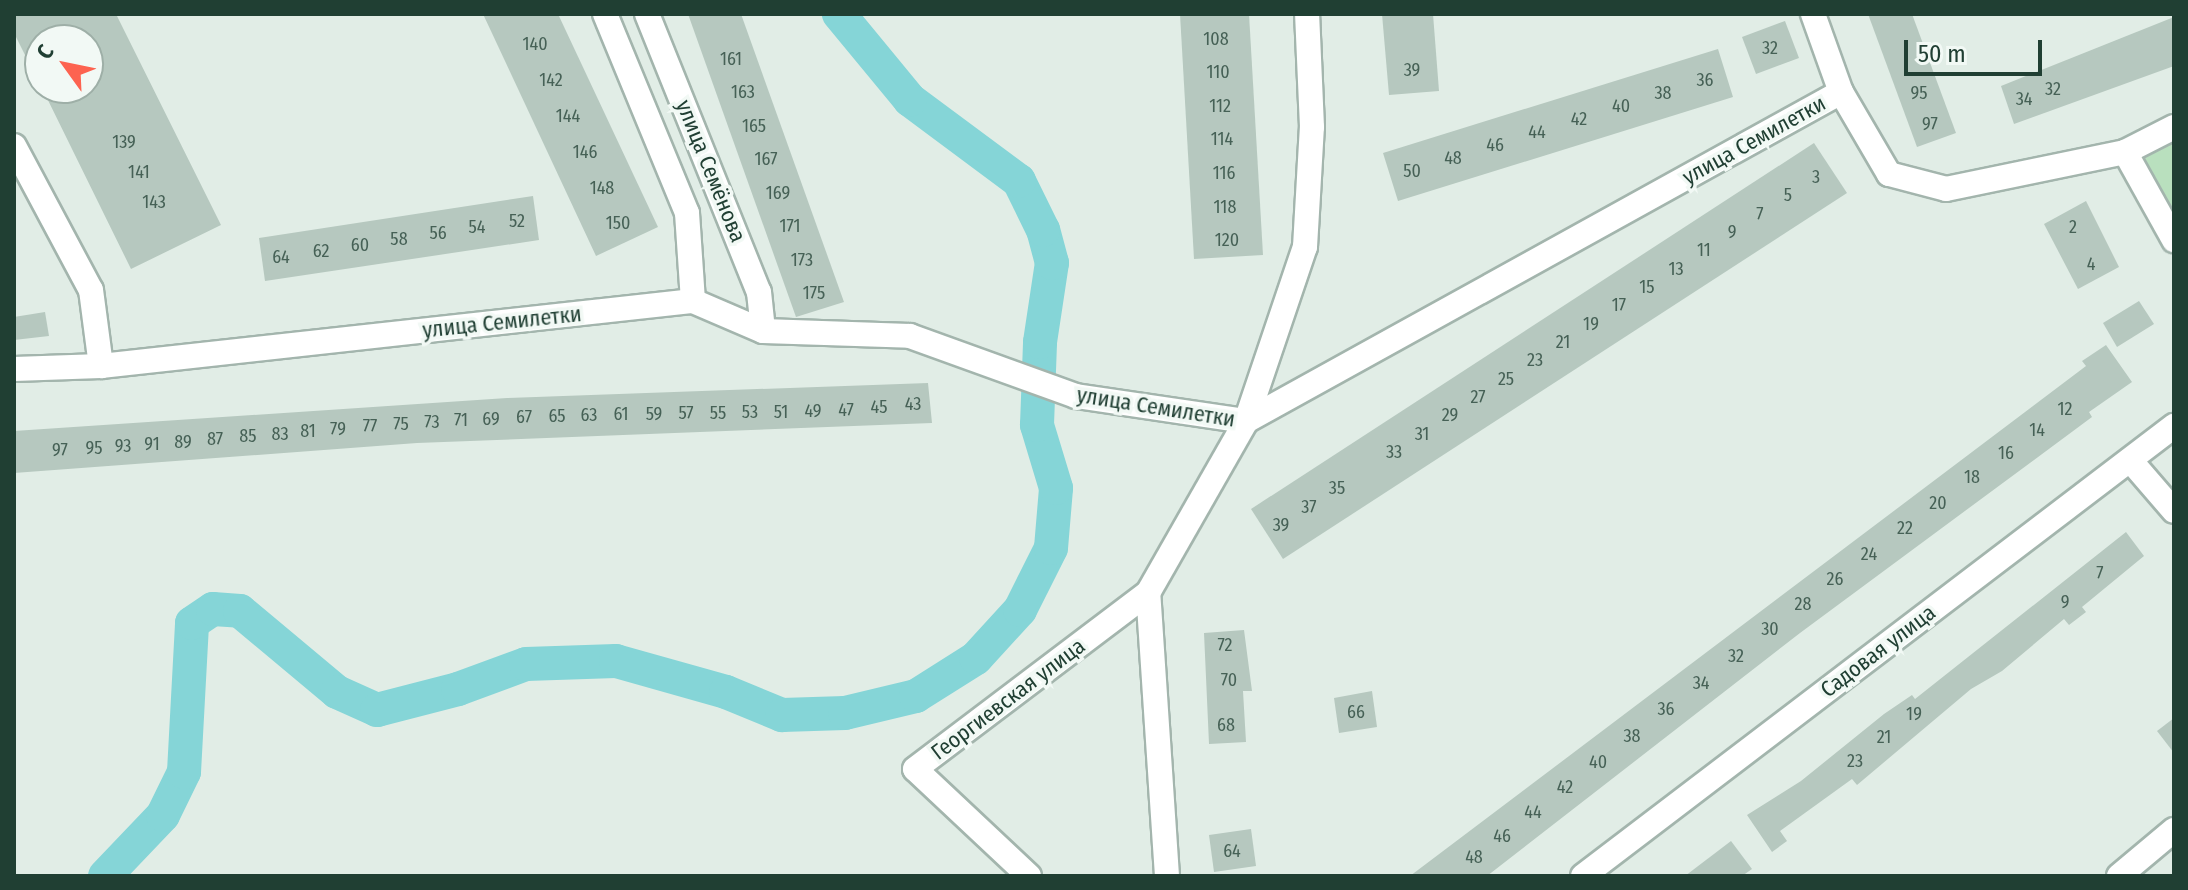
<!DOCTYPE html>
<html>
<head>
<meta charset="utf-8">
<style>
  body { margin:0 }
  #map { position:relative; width:2188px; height:890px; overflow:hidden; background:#e1ede6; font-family:"Fira Sans Condensed",sans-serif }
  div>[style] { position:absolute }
  .green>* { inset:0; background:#b9e0be }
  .river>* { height:34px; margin:-17px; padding:0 17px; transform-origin:17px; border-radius:17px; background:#85d5d7 }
  .building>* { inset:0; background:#b6c8bf }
  .roads { filter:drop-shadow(2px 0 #a3b5ad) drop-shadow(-2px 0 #a3b5ad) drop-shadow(0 2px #a3b5ad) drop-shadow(0 -2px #a3b5ad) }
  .minor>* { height:24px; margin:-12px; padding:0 12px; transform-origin:12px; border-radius:12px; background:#fff }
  span { translate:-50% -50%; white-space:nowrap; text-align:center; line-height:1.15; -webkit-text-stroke:7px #f2f9f5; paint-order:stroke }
  .number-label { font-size:18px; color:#466156 }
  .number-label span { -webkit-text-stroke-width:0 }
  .street-label { font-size:22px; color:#203f33 }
  .frame { position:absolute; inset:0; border:16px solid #203f33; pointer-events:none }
  .north { position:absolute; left:24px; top:24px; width:80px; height:80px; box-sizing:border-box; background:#f2f9f5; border:2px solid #9eafa7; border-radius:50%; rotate:303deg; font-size:22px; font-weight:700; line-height:32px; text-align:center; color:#203f33 }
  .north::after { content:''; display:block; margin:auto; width:28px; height:36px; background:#fd6350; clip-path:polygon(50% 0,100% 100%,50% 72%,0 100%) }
  .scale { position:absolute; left:1904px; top:40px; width:138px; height:36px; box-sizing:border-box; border:4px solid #203f33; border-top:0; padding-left:10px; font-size:24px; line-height:28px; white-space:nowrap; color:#203f33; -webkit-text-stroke:6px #f2f9f5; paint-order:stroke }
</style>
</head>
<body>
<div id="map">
  <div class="green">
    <i style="clip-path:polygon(2174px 122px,2174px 234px,2131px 157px)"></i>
  </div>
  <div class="river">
    <i style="left:105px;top:876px;width:84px;rotate:-46.4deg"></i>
    <i style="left:163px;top:815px;width:48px;rotate:-64deg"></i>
    <i style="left:184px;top:772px;width:149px;rotate:-86.9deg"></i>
    <i style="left:192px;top:623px;width:25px;rotate:-34deg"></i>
    <i style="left:213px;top:609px;width:27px;rotate:4deg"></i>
    <i style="left:240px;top:611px;width:126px;rotate:39.9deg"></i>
    <i style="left:337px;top:692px;width:44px;rotate:24.2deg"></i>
    <i style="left:377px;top:710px;width:84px;rotate:-14.5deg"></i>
    <i style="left:458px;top:689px;width:72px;rotate:-20.2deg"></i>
    <i style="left:526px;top:664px;width:90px;rotate:-1.9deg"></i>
    <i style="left:616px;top:661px;width:114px;rotate:15.7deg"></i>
    <i style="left:726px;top:692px;width:61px;rotate:22.3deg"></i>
    <i style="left:782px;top:715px;width:63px;rotate:-1.8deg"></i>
    <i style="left:845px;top:713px;width:73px;rotate:-13.5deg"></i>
    <i style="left:916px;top:696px;width:71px;rotate:-32.3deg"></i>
    <i style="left:976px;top:658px;width:65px;rotate:-47.5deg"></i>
    <i style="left:1020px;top:610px;width:69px;rotate:-63.4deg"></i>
    <i style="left:1051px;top:548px;width:60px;rotate:-85.2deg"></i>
    <i style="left:1056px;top:488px;width:66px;rotate:-106.8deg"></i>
    <i style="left:1037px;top:425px;width:83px;rotate:-87.9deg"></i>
    <i style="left:1040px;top:342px;width:80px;rotate:-81.4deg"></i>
    <i style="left:1052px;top:263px;width:34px;rotate:-105deg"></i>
    <i style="left:1043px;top:230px;width:55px;rotate:-116.1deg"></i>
    <i style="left:1019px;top:181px;width:136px;rotate:-143.4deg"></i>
    <i style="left:910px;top:100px;width:112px;rotate:-129.5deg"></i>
  </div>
  <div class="building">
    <i style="clip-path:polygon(14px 14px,116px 14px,221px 225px,131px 269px,42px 88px,88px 88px,88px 40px,40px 40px,40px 85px,14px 33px)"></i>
    <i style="clip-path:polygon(483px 14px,558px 14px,658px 227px,596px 256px)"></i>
    <i style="clip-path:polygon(688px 14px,741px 14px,844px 302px,796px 317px)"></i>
    <i style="clip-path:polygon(1180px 14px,1249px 14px,1263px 255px,1194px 259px)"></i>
    <i style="clip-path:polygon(1382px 14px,1433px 14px,1439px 91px,1389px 95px)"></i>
    <i style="clip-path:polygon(1868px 14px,1912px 14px,1956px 133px,1917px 147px)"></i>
    <i style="clip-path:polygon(2174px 17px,2174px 66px,2014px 124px,2001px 86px)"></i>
    <i style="clip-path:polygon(1785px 21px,1799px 58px,1756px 74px,1742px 37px)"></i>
    <i style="clip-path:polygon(1718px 49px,1733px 97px,1398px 201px,1383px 153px)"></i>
    <i style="clip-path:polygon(1814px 143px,1847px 193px,1283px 559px,1251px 509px)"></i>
    <i style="clip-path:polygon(533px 196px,539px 240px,265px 281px,259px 238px)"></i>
    <i style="clip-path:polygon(2086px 201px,2119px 267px,2078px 289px,2044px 224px)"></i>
    <i style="clip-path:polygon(2139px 301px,2154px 324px,2117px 347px,2103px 323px)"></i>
    <i style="clip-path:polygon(45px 312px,49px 336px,14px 340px,14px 317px)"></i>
    <i style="clip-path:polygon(2106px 345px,2132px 382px,2089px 412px,2092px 417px,1800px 633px,1487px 876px,1410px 876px,2086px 366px,2082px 361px)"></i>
    <i style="clip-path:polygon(928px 383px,932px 423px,417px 443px,14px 473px,14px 431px,507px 398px)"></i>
    <i style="clip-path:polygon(2126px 532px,2144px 556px,2082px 607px,2086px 612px,2069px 625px,2064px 619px,2002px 671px,1971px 689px,1857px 785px,1852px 779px,1780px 831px,1787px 841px,1772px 852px,1747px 815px,1801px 781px,1884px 714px,1912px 695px,1915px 699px)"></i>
    <i style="clip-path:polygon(1244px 630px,1252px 691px,1243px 691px,1246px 742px,1209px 744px,1204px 633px)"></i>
    <i style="clip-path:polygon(1372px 691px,1377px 727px,1339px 733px,1334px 698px)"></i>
    <i style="clip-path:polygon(2174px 718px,2174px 753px,2157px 731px)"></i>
    <i style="clip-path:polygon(1251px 829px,1256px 866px,1214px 872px,1209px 835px)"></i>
    <i style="clip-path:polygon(1731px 841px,1752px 869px,1742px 876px,1685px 876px)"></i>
  </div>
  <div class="roads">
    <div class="minor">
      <i style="left:605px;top:14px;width:215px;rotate:67.6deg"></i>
      <i style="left:687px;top:213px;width:88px;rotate:86.1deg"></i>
      <i style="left:647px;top:14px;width:300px;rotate:68.1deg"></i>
      <i style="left:759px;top:292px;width:39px;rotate:84deg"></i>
      <i style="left:1813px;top:14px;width:83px;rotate:70.3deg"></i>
      <i style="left:14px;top:146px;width:163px;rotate:61.9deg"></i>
      <i style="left:91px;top:290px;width:77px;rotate:82.5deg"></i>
      <i style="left:2125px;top:152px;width:101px;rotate:60.9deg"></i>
      <i style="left:14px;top:369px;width:87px;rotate:-2deg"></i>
      <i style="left:101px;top:366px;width:596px;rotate:-6.27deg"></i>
      <i style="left:693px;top:301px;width:76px;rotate:23.2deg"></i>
      <i style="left:763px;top:331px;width:147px;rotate:1.9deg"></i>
      <i style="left:910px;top:336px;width:177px;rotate:19.9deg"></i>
      <i style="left:1076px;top:396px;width:172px;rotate:8.4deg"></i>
      <i style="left:1246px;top:421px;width:680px;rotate:-28.94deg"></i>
      <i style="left:1841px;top:92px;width:95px;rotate:59.7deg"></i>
      <i style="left:1889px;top:174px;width:59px;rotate:14.7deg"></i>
      <i style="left:1946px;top:189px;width:183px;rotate:-11.7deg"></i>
      <i style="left:2125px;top:152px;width:55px;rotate:-27deg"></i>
      <i style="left:2130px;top:460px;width:67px;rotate:49.2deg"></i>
      <i style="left:1029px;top:876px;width:156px;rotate:-136.8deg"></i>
      <i style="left:915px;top:769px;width:292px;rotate:-37.1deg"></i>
      <i style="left:1167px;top:876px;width:284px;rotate:-93.8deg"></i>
      <i style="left:1148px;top:593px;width:198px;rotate:-60.3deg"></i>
      <i style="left:1246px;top:421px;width:184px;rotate:-71.3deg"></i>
      <i style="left:1305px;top:247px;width:120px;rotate:-86.7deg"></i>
      <i style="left:1312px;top:127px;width:113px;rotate:-92.5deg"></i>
      <i style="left:1583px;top:876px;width:743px;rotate:-37.29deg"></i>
      <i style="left:2119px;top:876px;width:72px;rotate:-39.9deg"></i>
    </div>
  </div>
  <div class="number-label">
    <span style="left:1216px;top:39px">108</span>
    <span style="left:535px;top:44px">140</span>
    <span style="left:1770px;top:48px">32</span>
    <span style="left:731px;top:59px">161</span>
    <span style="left:1412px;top:70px">39</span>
    <span style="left:1218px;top:72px">110</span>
    <span style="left:551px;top:80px">142</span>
    <span style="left:1705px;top:80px">36</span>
    <span style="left:2053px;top:89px">32</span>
    <span style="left:743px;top:92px">163</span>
    <span style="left:1663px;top:93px">38</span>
    <span style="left:1919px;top:93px">95</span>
    <span style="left:2024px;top:99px">34</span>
    <span style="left:1220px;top:106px">112</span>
    <span style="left:1621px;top:106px">40</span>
    <span style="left:568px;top:116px">144</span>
    <span style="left:1579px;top:119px">42</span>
    <span style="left:1930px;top:124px">97</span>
    <span style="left:754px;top:126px">165</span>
    <span style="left:1537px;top:132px">44</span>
    <span style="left:1222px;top:139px">114</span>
    <span style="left:124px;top:142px">139</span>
    <span style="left:1495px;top:145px">46</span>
    <span style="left:585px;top:152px">146</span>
    <span style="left:1453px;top:158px">48</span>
    <span style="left:766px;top:159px">167</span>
    <span style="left:1412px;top:171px">50</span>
    <span style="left:139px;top:172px">141</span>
    <span style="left:1224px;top:173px">116</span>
    <span style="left:1816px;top:177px">3</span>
    <span style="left:602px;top:188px">148</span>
    <span style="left:778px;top:193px">169</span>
    <span style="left:1788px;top:195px">5</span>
    <span style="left:154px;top:202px">143</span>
    <span style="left:1225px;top:207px">118</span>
    <span style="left:1760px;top:214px">7</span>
    <span style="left:517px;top:221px">52</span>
    <span style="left:618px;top:223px">150</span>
    <span style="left:790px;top:226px">171</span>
    <span style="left:477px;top:227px">54</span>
    <span style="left:2073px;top:227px">2</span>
    <span style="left:1732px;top:232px">9</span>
    <span style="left:438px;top:233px">56</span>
    <span style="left:399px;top:239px">58</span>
    <span style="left:1227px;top:240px">120</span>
    <span style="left:360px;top:245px">60</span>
    <span style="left:1704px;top:250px">11</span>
    <span style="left:321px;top:251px">62</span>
    <span style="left:281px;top:257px">64</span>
    <span style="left:802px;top:260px">173</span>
    <span style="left:2091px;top:264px">4</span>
    <span style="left:1676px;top:269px">13</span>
    <span style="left:1647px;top:287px">15</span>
    <span style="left:814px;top:293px">175</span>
    <span style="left:1619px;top:305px">17</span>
    <span style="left:1591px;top:324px">19</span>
    <span style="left:1563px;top:342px">21</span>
    <span style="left:1535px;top:360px">23</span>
    <span style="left:1506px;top:379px">25</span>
    <span style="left:1478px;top:397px">27</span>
    <span style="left:913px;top:404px">43</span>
    <span style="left:879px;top:407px">45</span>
    <span style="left:2065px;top:409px">12</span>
    <span style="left:846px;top:410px">47</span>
    <span style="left:813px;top:411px">49</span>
    <span style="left:750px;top:412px">53</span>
    <span style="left:781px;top:412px">51</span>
    <span style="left:686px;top:413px">57</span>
    <span style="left:718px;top:413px">55</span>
    <span style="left:621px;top:414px">61</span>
    <span style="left:654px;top:414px">59</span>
    <span style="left:589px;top:415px">63</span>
    <span style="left:1450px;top:415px">29</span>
    <span style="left:557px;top:416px">65</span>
    <span style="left:524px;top:417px">67</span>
    <span style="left:491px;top:419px">69</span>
    <span style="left:461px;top:420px">71</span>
    <span style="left:432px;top:422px">73</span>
    <span style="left:401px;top:424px">75</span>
    <span style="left:370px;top:426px">77</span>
    <span style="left:338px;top:429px">79</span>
    <span style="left:2037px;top:430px">14</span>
    <span style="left:308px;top:431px">81</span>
    <span style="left:280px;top:434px">83</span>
    <span style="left:1422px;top:434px">31</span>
    <span style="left:248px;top:436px">85</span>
    <span style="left:215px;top:439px">87</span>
    <span style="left:183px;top:442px">89</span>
    <span style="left:152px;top:444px">91</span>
    <span style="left:123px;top:446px">93</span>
    <span style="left:94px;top:448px">95</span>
    <span style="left:60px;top:450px">97</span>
    <span style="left:1394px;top:452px">33</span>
    <span style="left:2006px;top:453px">16</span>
    <span style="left:1972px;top:477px">18</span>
    <span style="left:1337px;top:488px">35</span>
    <span style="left:1938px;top:503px">20</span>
    <span style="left:1309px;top:507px">37</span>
    <span style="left:1281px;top:525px">39</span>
    <span style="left:1905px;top:528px">22</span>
    <span style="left:1869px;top:554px">24</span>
    <span style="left:2100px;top:573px">7</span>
    <span style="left:1835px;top:579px">26</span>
    <span style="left:2065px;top:602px">9</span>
    <span style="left:1803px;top:604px">28</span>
    <span style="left:1770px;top:629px">30</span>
    <span style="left:1225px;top:645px">72</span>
    <span style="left:1736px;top:656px">32</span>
    <span style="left:1229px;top:680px">70</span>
    <span style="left:1701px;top:683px">34</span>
    <span style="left:1666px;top:709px">36</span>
    <span style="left:1356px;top:712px">66</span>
    <span style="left:1914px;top:714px">19</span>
    <span style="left:1226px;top:725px">68</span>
    <span style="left:1632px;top:736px">38</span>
    <span style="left:1884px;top:737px">21</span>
    <span style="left:1855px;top:761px">23</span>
    <span style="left:1598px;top:762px">40</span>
    <span style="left:1565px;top:787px">42</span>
    <span style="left:1533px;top:812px">44</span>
    <span style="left:1502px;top:836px">46</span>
    <span style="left:1232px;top:851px">64</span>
    <span style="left:1474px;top:857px">48</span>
  </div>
  <div class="street-label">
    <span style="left:1754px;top:140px;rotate:-29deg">улица Семилетки</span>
    <span style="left:711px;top:171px;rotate:68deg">улица Семёнова</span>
    <span style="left:502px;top:322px;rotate:-6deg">улица Семилетки</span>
    <span style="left:1156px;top:407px;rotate:9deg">улица Семилетки</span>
    <span style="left:1878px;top:651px;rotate:-37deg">Садовая улица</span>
    <span style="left:1008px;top:699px;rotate:-37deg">Георгиевская улица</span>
  </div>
  <div class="frame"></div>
  <div class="north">С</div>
  <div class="scale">50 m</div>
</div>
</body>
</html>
